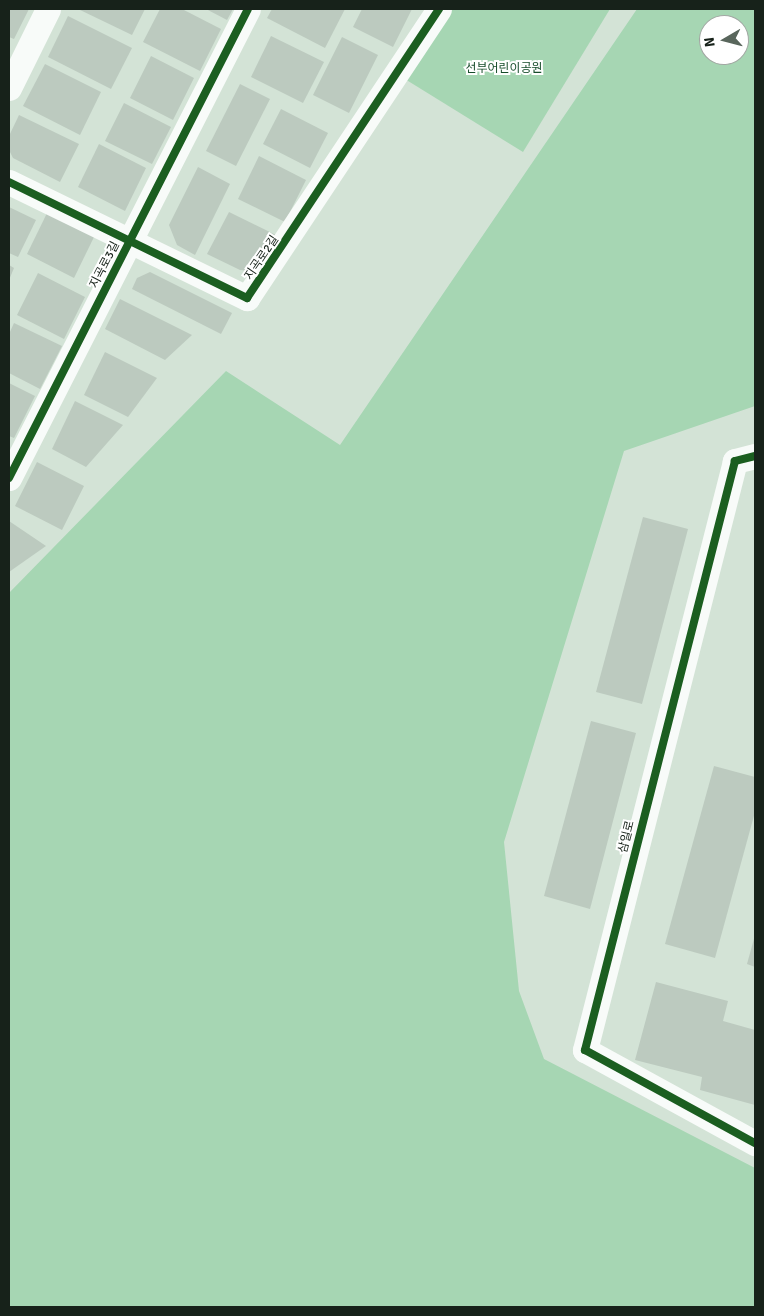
<!DOCTYPE html>
<html>
<head>
<meta charset="utf-8">
<style>
  body { margin:0 }
  #map { position:relative; width:764px; height:1316px; overflow:hidden; background:#d3e3d6; font-family:Signika,"Noto Sans KR",sans-serif }
  div>[style] { position:absolute }
  .green>* { inset:0; background:#a6d6b3 }
  .building>* { inset:0; background:#bccabf }
  .minor>* { height:25px; margin:-12.5px; padding:0 12.5px; transform-origin:12.5px; border-radius:12.5px; background:#f8fbf9 }
  .cycleway>* { height:8px; margin:-4px; padding:0 4px; transform-origin:4px; border-radius:4px; background:#1b5e20 }
  span { translate:-50% -50%; white-space:nowrap; text-align:center; line-height:1.15; -webkit-text-stroke:4px #fff; paint-order:stroke }
  .park-label { font-size:12px; color:#164c2a }
  .street-label { font-size:12px; color:#17221a }
  .frame { position:absolute; inset:0; border:10px solid #17221a; pointer-events:none }
  .north { position:absolute; left:699px; top:15px; width:50px; height:50px; box-sizing:border-box; background:#fff; border:1px solid #a2a7a3; border-radius:50%; rotate:262deg; font-size:14px; font-weight:700; line-height:20px; text-align:center; color:#17221a }
  .north::after { content:''; display:block; margin:auto; width:18px; height:22px; background:#59665c; clip-path:polygon(50% 0,100% 100%,50% 72%,0 100%) }
</style>
</head>
<body>
<div id="map">
  <div class="green">
    <i style="clip-path:polygon(441px 9px,610px 9px,523px 152px,400px 76px)"></i>
    <i style="clip-path:polygon(evenodd,637px 9px,755px 9px,755px 406px,624px 451px,504px 842px,519px 991px,544px 1059px,755px 1168px,755px 1307px,9px 1307px,9px 593px,226px 371px,340px 445px,637px 9px,709px 25px,739px 25px,739px 55px,709px 55px,709px 25px)"></i>
  </div>
  <div class="building">
    <i style="clip-path:polygon(9px 9px,29px 9px,14px 39px,9px 37px)"></i>
    <i style="clip-path:polygon(78px 9px,145px 9px,132px 35px)"></i>
    <i style="clip-path:polygon(160px 9px,182px 9px,221px 29px,200px 71px,143px 42px)"></i>
    <i style="clip-path:polygon(206px 9px,233px 9px,227px 20px)"></i>
    <i style="clip-path:polygon(272px 9px,345px 9px,325px 48px,267px 18px)"></i>
    <i style="clip-path:polygon(362px 9px,412px 9px,393px 47px,353px 27px)"></i>
    <i style="clip-path:polygon(68px 16px,132px 48px,111px 89px,48px 57px)"></i>
    <i style="clip-path:polygon(271px 36px,324px 62px,303px 103px,251px 77px)"></i>
    <i style="clip-path:polygon(342px 37px,378px 55px,349px 113px,313px 95px)"></i>
    <i style="clip-path:polygon(151px 56px,194px 78px,173px 120px,130px 98px)"></i>
    <i style="clip-path:polygon(45px 64px,101px 92px,80px 135px,23px 106px)"></i>
    <i style="clip-path:polygon(240px 84px,270px 99px,236px 166px,206px 151px)"></i>
    <i style="clip-path:polygon(124px 103px,171px 127px,152px 164px,105px 141px)"></i>
    <i style="clip-path:polygon(281px 109px,328px 133px,310px 168px,263px 144px)"></i>
    <i style="clip-path:polygon(19px 115px,79px 144px,60px 182px,13px 158px,9px 150px,9px 136px)"></i>
    <i style="clip-path:polygon(99px 144px,146px 168px,125px 211px,78px 187px)"></i>
    <i style="clip-path:polygon(259px 156px,306px 180px,285px 222px,238px 199px)"></i>
    <i style="clip-path:polygon(198px 167px,230px 184px,195px 255px,177px 245px,169px 225px)"></i>
    <i style="clip-path:polygon(9px 207px,36px 220px,18px 257px,9px 253px)"></i>
    <i style="clip-path:polygon(48px 211px,95px 235px,74px 278px,27px 254px)"></i>
    <i style="clip-path:polygon(229px 212px,276px 235px,253px 271px,240px 270px,207px 254px)"></i>
    <i style="clip-path:polygon(9px 265px,14px 268px,9px 280px)"></i>
    <i style="clip-path:polygon(150px 272px,232px 313px,221px 334px,132px 289px,137px 278px)"></i>
    <i style="clip-path:polygon(38px 273px,85px 297px,64px 339px,17px 315px)"></i>
    <i style="clip-path:polygon(120px 299px,192px 335px,165px 360px,105px 329px)"></i>
    <i style="clip-path:polygon(14px 323px,62px 346px,40px 389px,9px 373px,9px 334px)"></i>
    <i style="clip-path:polygon(105px 352px,157px 378px,128px 417px,84px 395px)"></i>
    <i style="clip-path:polygon(9px 383px,35px 396px,14px 438px,9px 436px)"></i>
    <i style="clip-path:polygon(75px 401px,123px 425px,86px 467px,52px 449px)"></i>
    <i style="clip-path:polygon(37px 462px,84px 486px,62px 530px,15px 506px)"></i>
    <i style="clip-path:polygon(643px 517px,688px 529px,642px 704px,596px 692px)"></i>
    <i style="clip-path:polygon(9px 521px,46px 546px,9px 572px)"></i>
    <i style="clip-path:polygon(591px 721px,636px 733px,590px 909px,544px 896px)"></i>
    <i style="clip-path:polygon(714px 766px,755px 777px,755px 812px,715px 958px,665px 944px)"></i>
    <i style="clip-path:polygon(755px 935px,755px 967px,747px 964px)"></i>
    <i style="clip-path:polygon(656px 982px,728px 1001px,723px 1021px,755px 1030px,755px 1105px,700px 1090px,702px 1077px,635px 1060px)"></i>
  </div>
  <div class="minor">
    <i style="left:9px;top:88px;width:88px;rotate:-63.7deg"></i>
    <i style="left:9px;top:182px;width:265px;rotate:26deg"></i>
    <i style="left:247px;top:298px;width:347px;rotate:-56.4deg"></i>
    <i style="left:755px;top:456px;width:21px;rotate:166deg"></i>
    <i style="left:735px;top:461px;width:608px;rotate:104.29deg"></i>
    <i style="left:585px;top:1050px;width:194px;rotate:28.7deg"></i>
    <i style="left:9px;top:478px;width:526px;rotate:-63deg"></i>
  </div>
  <div class="cycleway">
    <i style="left:9px;top:182px;width:265px;rotate:26deg"></i>
    <i style="left:247px;top:298px;width:347px;rotate:-56.4deg"></i>
    <i style="left:755px;top:456px;width:21px;rotate:166deg"></i>
    <i style="left:735px;top:461px;width:608px;rotate:104.29deg"></i>
    <i style="left:585px;top:1050px;width:194px;rotate:28.7deg"></i>
    <i style="left:9px;top:478px;width:526px;rotate:-63deg"></i>
  </div>
  <div class="park-label">
    <span style="left:504px;top:69px">선부어린이공원</span>
  </div>
  <div class="street-label">
    <span style="left:262px;top:258px;rotate:-56deg">지곡로2길</span>
    <span style="left:105px;top:265px;rotate:-63deg">지곡로3길</span>
    <span style="left:627px;top:837px;rotate:-76deg">삼일로</span>
  </div>
  <div class="frame"></div>
  <div class="north">N</div>
</div>
</body>
</html>
